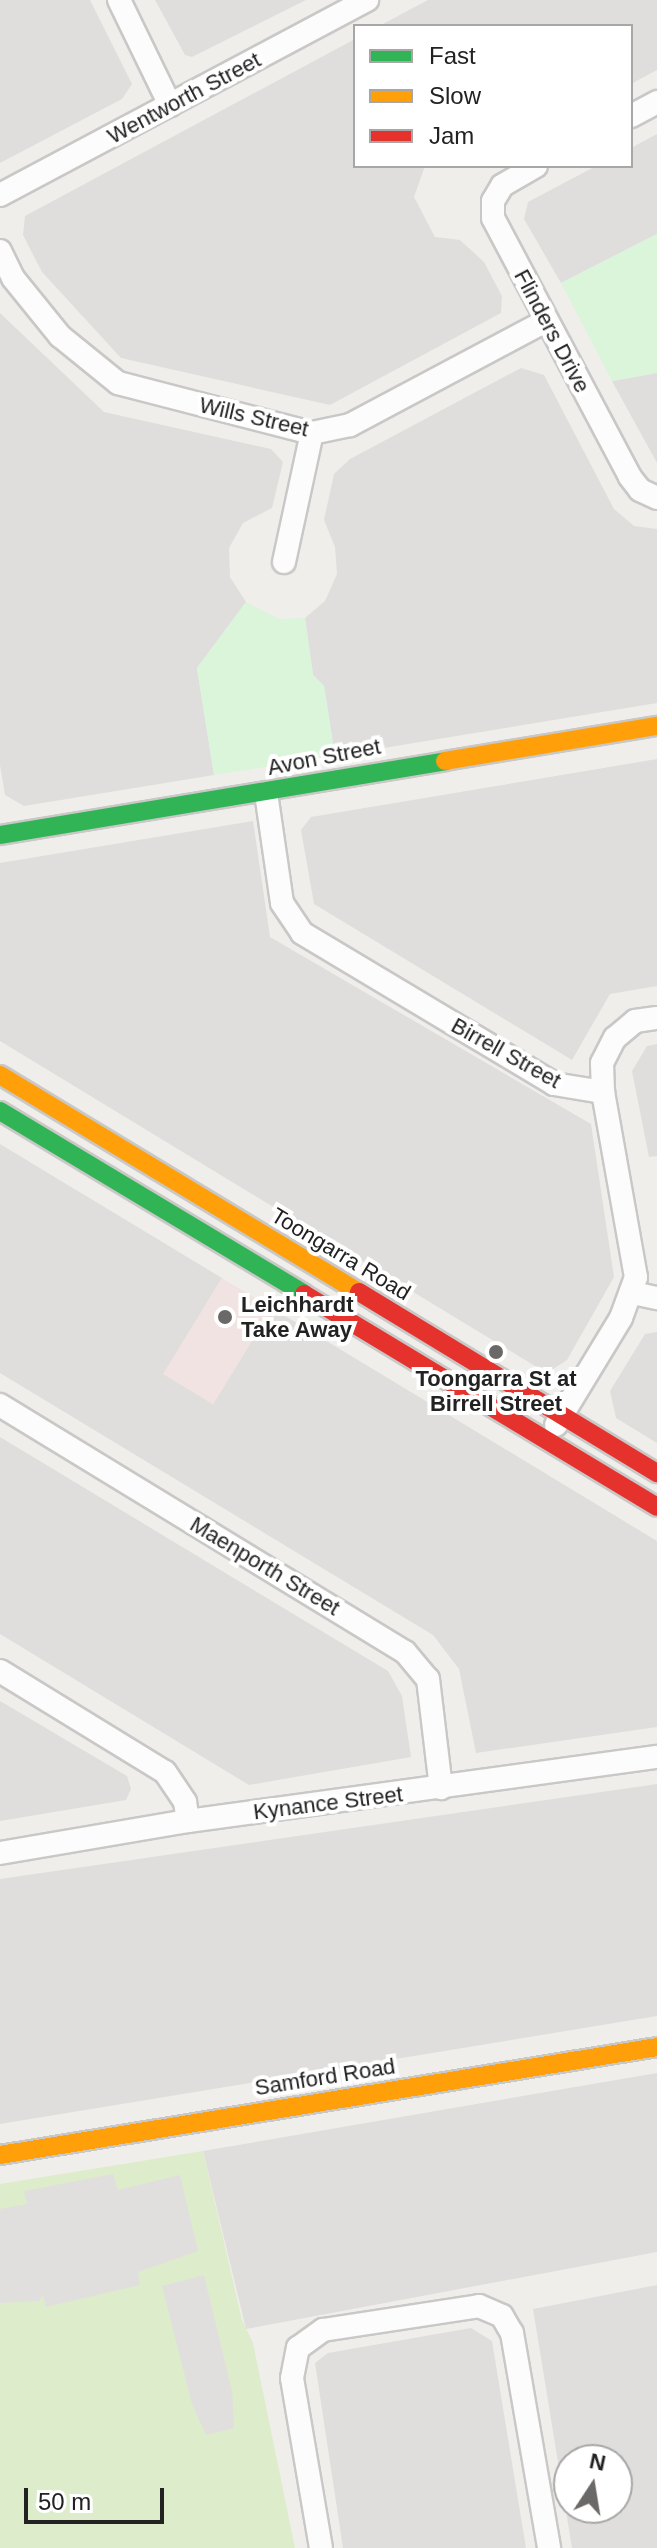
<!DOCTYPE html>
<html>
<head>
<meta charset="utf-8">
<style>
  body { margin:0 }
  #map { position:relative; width:657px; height:2548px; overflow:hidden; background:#f0eeeb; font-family:Arial,sans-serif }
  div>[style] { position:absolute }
  .residential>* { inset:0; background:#dfdedc }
  .commercial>* { inset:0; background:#f1e3e1 }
  .grass>* { inset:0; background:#ddeccb }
  .park>* { inset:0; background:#daf5da }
  .parking>* { inset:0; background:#e0dfde }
  .roads { filter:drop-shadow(2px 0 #c9c8c7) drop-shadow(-2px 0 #c9c8c7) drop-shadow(0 2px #c9c8c7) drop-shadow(0 -2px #c9c8c7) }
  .street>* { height:22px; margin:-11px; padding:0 11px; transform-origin:11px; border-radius:11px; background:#fdfcfc }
  .fast>* { height:18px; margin:-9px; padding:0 9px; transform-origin:9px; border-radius:9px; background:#30b455 }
  .slow>* { height:18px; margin:-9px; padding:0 9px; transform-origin:9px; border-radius:9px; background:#ff9f0a }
  .jam>* { height:18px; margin:-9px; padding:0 9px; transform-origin:9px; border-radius:9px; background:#e5322d }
  .dots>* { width:22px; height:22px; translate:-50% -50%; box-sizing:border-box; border:4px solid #fff; border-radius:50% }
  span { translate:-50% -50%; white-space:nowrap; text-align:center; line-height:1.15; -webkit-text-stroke:8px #fff; paint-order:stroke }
  .street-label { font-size:22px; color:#222 }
  .poi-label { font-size:22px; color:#222; font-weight:700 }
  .left { translate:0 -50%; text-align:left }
  .legend { position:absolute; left:353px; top:24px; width:280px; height:144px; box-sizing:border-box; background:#fff; border:2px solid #a7a7a7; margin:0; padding:10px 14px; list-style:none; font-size:24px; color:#222 }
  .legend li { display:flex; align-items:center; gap:16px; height:40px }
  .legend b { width:40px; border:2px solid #a7a7a7 }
  .north { position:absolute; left:553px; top:2444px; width:80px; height:80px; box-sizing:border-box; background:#fff; border:2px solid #a7a7a7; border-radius:50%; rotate:12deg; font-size:22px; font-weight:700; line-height:32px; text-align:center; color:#222 }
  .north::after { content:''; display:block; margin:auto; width:28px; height:36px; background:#6a6968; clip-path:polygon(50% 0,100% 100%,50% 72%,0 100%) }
  .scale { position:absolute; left:24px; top:2488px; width:140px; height:36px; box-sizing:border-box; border:4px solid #222; border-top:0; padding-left:10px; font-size:24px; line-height:28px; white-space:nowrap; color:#222; -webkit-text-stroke:6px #fff; paint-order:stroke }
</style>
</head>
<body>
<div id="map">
  <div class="residential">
    <i style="clip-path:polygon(0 0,90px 0,132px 84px,122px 99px,0 163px)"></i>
    <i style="clip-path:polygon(155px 0,306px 0,192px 57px,185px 55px)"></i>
    <i style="clip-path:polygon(428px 0,657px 0,657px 70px,631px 84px,631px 26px,379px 26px)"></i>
    <i style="clip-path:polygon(355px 39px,355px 166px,425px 166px,414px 197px,435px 237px,460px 240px,484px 262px,502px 296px,501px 313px,330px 405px,121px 358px,42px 272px,23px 235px,25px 216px)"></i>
    <i style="clip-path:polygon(657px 134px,657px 234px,561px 283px,524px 219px,528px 202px,596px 166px,631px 166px,631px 148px)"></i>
    <i style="clip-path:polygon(0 313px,104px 412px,271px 449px,283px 462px,272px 508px,243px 523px,229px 548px,230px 577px,246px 602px,197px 668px,214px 775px,24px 806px,5px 795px,0 765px)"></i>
    <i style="clip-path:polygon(521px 368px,544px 375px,614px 509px,634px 526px,657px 529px,657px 703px,335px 756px,324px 686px,313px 675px,305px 618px,325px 601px,337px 574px,335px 547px,324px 520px,334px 474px,350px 459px)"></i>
    <i style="clip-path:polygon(657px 373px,657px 463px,612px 381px)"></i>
    <i style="clip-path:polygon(657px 759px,657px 986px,610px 994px,572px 1060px,314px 904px,301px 830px,311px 817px)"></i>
    <i style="clip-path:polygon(253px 821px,270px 937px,591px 1124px,614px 1277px,567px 1360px,553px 1369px,535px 1366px,0 1041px,0 863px)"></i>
    <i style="clip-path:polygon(657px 1044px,657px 1156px,649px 1157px,632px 1071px,647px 1046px)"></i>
    <i style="clip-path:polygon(0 1144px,222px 1278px,164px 1374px,213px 1404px,272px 1308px,657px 1541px,657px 1727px,476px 1753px,459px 1669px,433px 1635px,0 1373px)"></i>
    <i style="clip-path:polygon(657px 1332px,657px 1443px,616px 1418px,610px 1391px,645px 1334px)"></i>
    <i style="clip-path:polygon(0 1437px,388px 1671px,402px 1696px,411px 1757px,249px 1785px,0 1634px)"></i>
    <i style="clip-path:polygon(0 1701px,127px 1776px,131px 1789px,126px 1800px,0 1821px)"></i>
    <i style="clip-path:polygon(657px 1784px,657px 2016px,0 2124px,0 1879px)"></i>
    <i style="clip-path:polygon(657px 2073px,657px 2252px,246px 2329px,203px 2151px)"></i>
    <i style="clip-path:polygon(evenodd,657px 2285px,657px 2548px,572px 2548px,533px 2309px,657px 2285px,569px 2460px,617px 2460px,617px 2508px,569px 2508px,569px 2460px)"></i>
    <i style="clip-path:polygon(471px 2328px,492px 2341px,526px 2548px,343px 2548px,315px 2363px,328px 2353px)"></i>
  </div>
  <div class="commercial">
    <i style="clip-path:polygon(222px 1278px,272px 1308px,213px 1404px,163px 1374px)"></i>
  </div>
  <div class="grass">
    <i style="clip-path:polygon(203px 2151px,242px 2320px,253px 2343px,295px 2548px,0 2548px,0 2184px)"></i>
  </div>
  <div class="park">
    <i style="clip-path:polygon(657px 234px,657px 373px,612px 381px,561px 283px)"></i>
    <i style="clip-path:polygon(246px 602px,279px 619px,305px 618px,313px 675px,324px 686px,335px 756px,214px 775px,197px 668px)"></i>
  </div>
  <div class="parking">
    <i style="clip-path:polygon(113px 2174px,118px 2190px,180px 2175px,198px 2251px,138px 2272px,140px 2285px,46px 2307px,43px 2295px,39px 2301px,0 2303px,0 2209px,27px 2204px,24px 2191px)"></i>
    <i style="clip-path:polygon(204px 2275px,232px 2391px,234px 2428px,206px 2435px,192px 2404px,162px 2286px)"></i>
  </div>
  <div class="roads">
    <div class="street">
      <i style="left:119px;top:0;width:117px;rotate:64.1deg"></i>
      <i style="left:631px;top:116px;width:30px;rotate:-28deg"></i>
      <i style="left:536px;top:166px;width:39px;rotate:150deg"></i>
      <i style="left:502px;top:186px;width:17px;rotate:121deg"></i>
      <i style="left:493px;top:201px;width:17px;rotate:90deg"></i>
      <i style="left:493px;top:218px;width:293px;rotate:62.1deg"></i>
      <i style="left:630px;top:477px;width:16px;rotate:52deg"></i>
      <i style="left:640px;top:490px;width:19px;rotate:25deg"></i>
      <i style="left:0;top:195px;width:416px;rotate:-28deg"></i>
      <i style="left:0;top:251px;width:30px;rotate:64deg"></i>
      <i style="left:13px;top:278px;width:75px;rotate:51deg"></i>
      <i style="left:60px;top:336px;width:75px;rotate:39deg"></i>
      <i style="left:118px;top:383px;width:200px;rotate:14.5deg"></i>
      <i style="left:312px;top:433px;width:39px;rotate:-12deg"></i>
      <i style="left:350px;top:425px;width:222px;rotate:-28deg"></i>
      <i style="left:284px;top:562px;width:132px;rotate:-77.8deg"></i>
      <i style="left:266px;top:793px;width:111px;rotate:81.7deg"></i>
      <i style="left:282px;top:903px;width:36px;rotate:56deg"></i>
      <i style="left:302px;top:933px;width:294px;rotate:30.9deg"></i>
      <i style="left:554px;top:1084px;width:50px;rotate:9.3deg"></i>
      <i style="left:603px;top:1092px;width:188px;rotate:79.9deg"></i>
      <i style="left:636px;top:1277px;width:44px;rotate:110.1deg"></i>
      <i style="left:621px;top:1318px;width:125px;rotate:121.3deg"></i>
      <i style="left:603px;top:1092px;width:29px;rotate:-92deg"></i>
      <i style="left:602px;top:1063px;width:28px;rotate:-63deg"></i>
      <i style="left:615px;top:1038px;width:26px;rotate:-40deg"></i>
      <i style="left:635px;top:1021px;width:22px;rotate:-8deg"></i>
      <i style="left:633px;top:1293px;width:25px;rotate:12deg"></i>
      <i style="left:0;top:1405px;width:474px;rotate:31.4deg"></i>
      <i style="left:405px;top:1652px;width:35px;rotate:50deg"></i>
      <i style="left:428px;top:1679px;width:110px;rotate:83.2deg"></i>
      <i style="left:0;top:1671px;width:193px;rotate:31.5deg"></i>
      <i style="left:165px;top:1772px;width:36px;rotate:56deg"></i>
      <i style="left:185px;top:1802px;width:19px;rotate:81deg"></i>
      <i style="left:0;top:1853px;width:191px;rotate:-9.7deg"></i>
      <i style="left:188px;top:1821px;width:473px;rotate:-7.8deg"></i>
      <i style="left:321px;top:2548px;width:172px;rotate:-99.7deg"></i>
      <i style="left:292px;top:2378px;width:31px;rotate:-79deg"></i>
      <i style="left:298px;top:2348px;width:31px;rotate:-36deg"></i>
      <i style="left:323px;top:2330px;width:158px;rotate:-8.7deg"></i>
      <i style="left:479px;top:2306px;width:25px;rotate:23deg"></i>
      <i style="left:502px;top:2316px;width:20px;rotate:60deg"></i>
      <i style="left:512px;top:2333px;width:218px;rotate:80.2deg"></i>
    </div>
    <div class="fast">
      <i style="left:0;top:835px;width:451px;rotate:-9.4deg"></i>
      <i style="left:0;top:1111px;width:355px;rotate:31deg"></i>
    </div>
    <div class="slow">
      <i style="left:445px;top:761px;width:215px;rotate:-9.4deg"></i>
      <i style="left:0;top:1075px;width:419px;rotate:31.2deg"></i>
      <i style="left:0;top:2155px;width:666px;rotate:-9.33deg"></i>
    </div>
    <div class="jam">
      <i style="left:359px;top:1292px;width:349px;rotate:31.3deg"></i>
      <i style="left:304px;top:1294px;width:412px;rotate:31.1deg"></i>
    </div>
  </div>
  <div class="dots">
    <i style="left:225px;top:1317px;background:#6a6968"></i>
    <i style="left:496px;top:1352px;background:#6a6968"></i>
  </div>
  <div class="street-label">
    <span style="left:184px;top:98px;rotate:-28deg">Wentworth Street</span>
    <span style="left:552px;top:331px;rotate:62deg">Flinders Drive</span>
    <span style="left:254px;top:417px;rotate:13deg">Wills Street</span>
    <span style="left:324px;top:757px;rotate:-11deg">Avon Street</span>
    <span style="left:506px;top:1053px;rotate:29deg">Birrell Street</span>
    <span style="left:341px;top:1254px;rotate:31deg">Toongarra Road</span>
    <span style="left:265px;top:1566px;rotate:31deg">Maenporth Street</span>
    <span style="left:328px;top:1803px;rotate:-7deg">Kynance Street</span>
    <span style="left:325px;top:2077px;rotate:-9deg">Samford Road</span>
  </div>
  <div class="poi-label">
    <span class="left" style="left:241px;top:1317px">Leichhardt<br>Take Away</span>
    <span style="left:496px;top:1391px">Toongarra St at<br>Birrell Street</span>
  </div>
  <ul class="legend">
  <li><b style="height:10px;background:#30b455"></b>Fast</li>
  <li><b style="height:10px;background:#ff9f0a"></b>Slow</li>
  <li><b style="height:10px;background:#e5322d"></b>Jam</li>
  </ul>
  <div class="north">N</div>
  <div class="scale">50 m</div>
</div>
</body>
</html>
